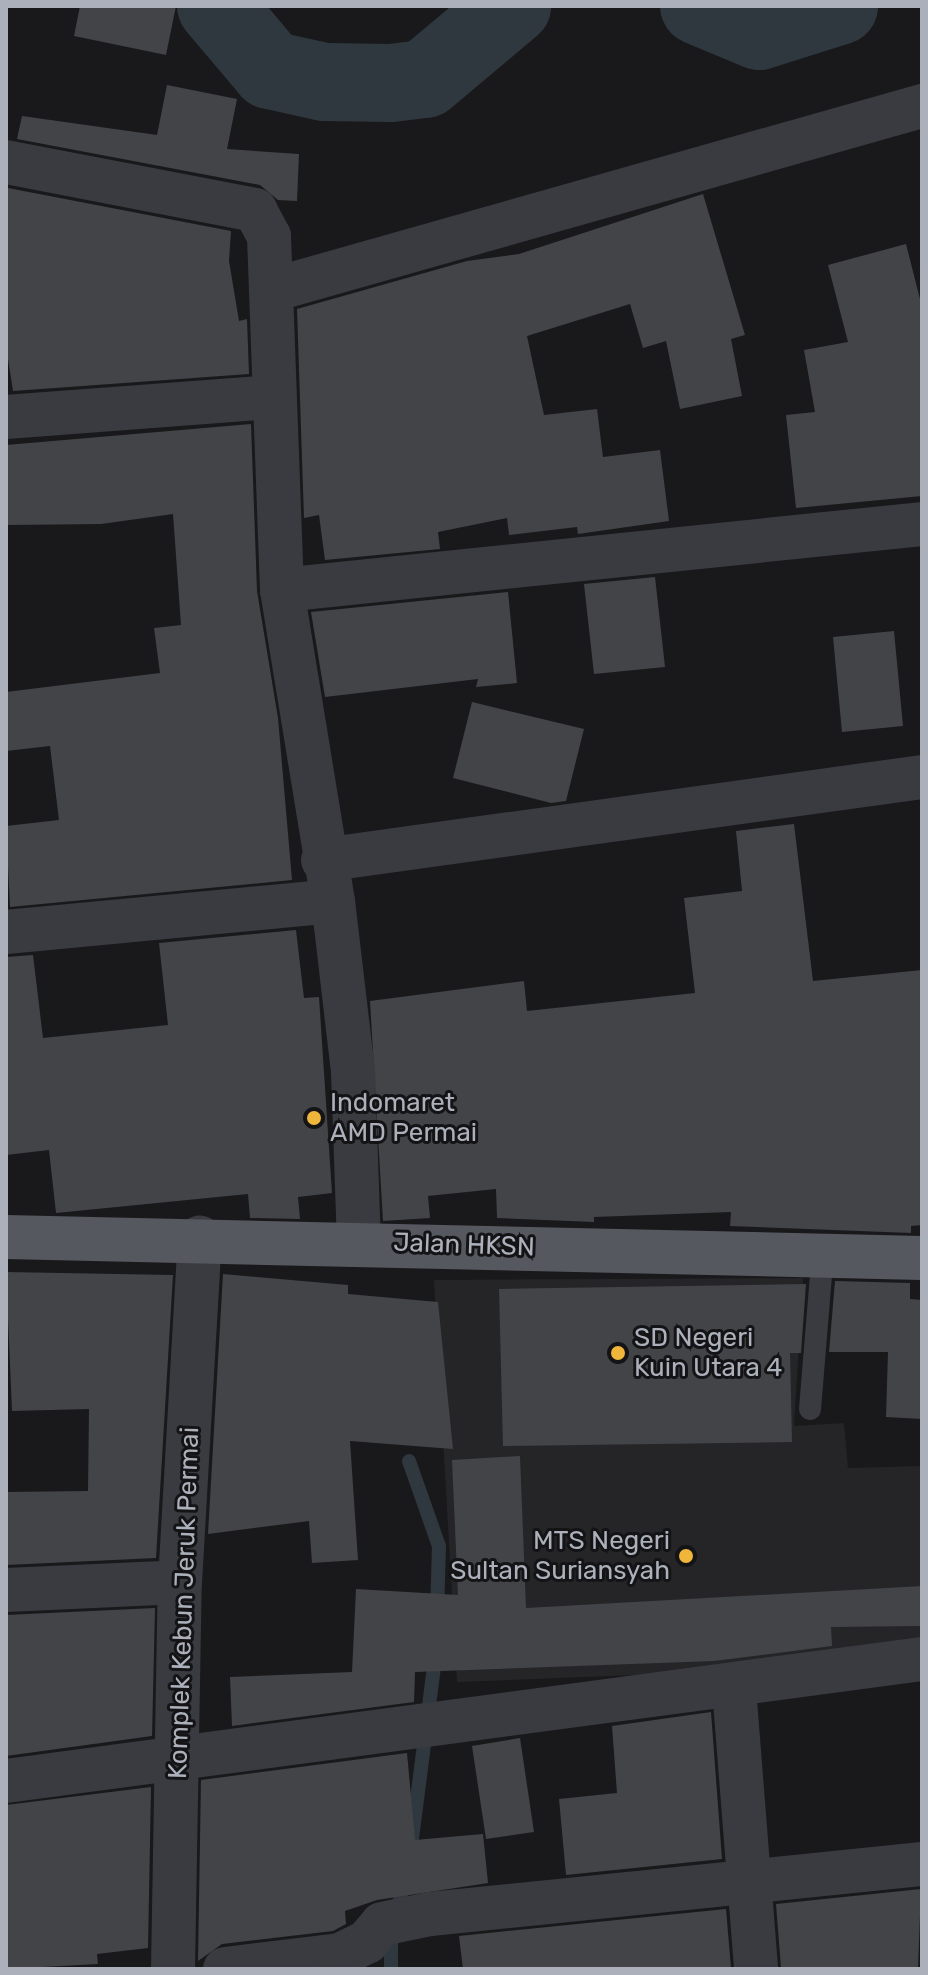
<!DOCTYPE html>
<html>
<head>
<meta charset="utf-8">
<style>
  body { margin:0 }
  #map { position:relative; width:928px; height:1975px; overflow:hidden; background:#19191b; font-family:Rubik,sans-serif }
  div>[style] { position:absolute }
  .built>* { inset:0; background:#252528 }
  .stream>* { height:14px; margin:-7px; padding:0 7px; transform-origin:7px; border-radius:7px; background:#2f383f }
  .river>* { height:78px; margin:-39px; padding:0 39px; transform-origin:39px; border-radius:39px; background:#2f383f }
  .building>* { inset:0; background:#434448 }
  .service>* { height:22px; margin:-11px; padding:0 11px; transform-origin:11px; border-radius:11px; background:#3a3b40 }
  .minor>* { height:44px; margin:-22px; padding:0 22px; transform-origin:22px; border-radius:22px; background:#3a3b40 }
  .primary>* { height:44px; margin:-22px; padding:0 22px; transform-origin:22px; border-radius:22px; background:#56585f }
  .dots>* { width:22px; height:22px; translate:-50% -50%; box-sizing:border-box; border:4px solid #141416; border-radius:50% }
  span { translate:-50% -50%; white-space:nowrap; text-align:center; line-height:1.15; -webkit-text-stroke:6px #141416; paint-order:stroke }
  .poi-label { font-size:26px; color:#abb0ba }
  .left { translate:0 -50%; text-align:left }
  .right { translate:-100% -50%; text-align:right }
  .street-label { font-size:26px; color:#abb0ba }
  .frame { position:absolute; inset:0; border:8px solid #abb0ba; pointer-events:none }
</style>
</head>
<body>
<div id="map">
  <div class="built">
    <i style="clip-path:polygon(803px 1278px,794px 1426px,844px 1423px,848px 1468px,922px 1466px,922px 1644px,711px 1672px,457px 1682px,434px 1280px)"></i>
  </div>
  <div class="stream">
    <i style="left:409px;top:1461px;width:90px;rotate:70.6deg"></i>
    <i style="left:439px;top:1546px;width:66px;rotate:91.7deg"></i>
    <i style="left:410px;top:1854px;width:204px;rotate:-82.7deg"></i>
    <i style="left:391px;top:1969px;width:29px;rotate:-90deg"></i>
    <i style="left:391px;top:1940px;width:64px;rotate:-77.3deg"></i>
  </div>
  <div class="river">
    <i style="left:216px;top:6px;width:84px;rotate:49.8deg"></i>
    <i style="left:270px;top:70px;width:55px;rotate:12.5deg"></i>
    <i style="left:324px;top:82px;width:67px;rotate:0.9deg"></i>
    <i style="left:391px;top:83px;width:34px;rotate:-7deg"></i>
    <i style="left:425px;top:79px;width:114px;rotate:-40deg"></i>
    <i style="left:699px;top:6px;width:65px;rotate:22.6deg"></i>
    <i style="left:759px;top:31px;width:84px;rotate:-17.4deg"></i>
  </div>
  <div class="building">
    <i style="clip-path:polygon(80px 6px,176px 6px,166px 55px,74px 36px)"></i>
    <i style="clip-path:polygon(167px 85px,237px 99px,227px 149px,299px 154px,297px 201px,278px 200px,260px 185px,17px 139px,22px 116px,157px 135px)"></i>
    <i style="clip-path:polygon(8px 188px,231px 231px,229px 261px,239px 321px,247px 319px,249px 374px,13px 391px,6px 346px)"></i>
    <i style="clip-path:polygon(703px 194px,745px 335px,731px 339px,742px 396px,680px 409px,666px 341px,643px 348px,630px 304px,527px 336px,544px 415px,597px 409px,603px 457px,660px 450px,669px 521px,578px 534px,577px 527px,509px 535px,507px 518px,438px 532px,440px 549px,325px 560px,319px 515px,304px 518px,297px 309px,467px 261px,519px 254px)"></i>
    <i style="clip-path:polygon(906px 244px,922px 307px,922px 496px,796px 508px,786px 415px,815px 412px,804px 350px,848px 342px,828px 265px)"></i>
    <i style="clip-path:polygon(251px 424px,257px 591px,278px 718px,292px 880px,10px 907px,6px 826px,59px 820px,50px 746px,6px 751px,6px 692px,160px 673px,154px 628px,181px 625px,173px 514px,101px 524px,6px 525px,6px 445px)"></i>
    <i style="clip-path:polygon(655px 577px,665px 667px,594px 674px,584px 584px)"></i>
    <i style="clip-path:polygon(508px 592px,517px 683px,476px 687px,478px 679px,325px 697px,311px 612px)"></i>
    <i style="clip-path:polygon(894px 631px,903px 726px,842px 732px,833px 637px)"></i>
    <i style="clip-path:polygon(472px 702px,584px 729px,566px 801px,551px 803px,453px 778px)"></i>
    <i style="clip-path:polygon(794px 824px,813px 981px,922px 970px,922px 1225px,911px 1226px,911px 1233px,730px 1226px,731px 1212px,594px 1217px,594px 1222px,497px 1218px,496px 1189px,428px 1196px,430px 1218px,383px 1221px,370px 1001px,524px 981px,527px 1011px,695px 993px,684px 898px,742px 891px,736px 831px)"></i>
    <i style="clip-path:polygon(296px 930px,304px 998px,319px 997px,332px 1193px,298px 1197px,300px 1219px,250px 1218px,248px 1194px,56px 1213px,49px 1150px,6px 1155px,6px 957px,33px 955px,43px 1038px,168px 1025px,159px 943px)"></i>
    <i style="clip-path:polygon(6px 1272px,173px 1275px,156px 1558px,6px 1565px,6px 1492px,88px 1491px,89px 1409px,12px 1411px)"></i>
    <i style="clip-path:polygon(223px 1274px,348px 1285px,348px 1294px,438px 1302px,453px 1449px,350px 1441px,358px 1560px,312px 1563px,309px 1521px,208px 1534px)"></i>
    <i style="clip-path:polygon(835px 1281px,910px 1283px,910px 1299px,922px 1300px,922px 1419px,886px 1417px,888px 1352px,829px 1352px)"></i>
    <i style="clip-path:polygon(806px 1284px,801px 1353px,790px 1353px,792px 1442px,503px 1446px,499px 1289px)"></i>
    <i style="clip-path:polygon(520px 1456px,526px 1608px,922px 1586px,922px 1626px,831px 1627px,832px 1646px,714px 1661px,415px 1672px,414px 1702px,232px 1726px,230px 1677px,352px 1672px,356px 1589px,458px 1595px,452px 1460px)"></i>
    <i style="clip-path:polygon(155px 1608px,152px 1736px,6px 1756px,6px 1615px)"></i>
    <i style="clip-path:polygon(711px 1712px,722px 1859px,566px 1875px,559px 1799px,617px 1793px,612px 1726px)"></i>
    <i style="clip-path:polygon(520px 1738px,534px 1832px,486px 1839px,472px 1746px)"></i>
    <i style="clip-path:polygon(407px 1753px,415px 1840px,483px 1834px,488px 1883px,377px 1900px,345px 1911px,346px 1924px,333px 1931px,222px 1944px,198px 1961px,201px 1780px)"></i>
    <i style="clip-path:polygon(151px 1787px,148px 1948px,97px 1954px,98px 1964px,6px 1969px,6px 1805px)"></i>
    <i style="clip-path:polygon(921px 1889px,918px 1969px,781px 1968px,776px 1904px)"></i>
    <i style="clip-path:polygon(726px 1909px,731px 1968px,463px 1969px,459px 1936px)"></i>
  </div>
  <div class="service">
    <i style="left:810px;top:1409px;width:159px;rotate:-85.3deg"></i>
  </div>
  <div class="minor">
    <i style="left:6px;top:162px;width:254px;rotate:10.9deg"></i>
    <i style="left:255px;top:210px;width:30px;rotate:62deg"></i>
    <i style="left:269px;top:236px;width:354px;rotate:87.9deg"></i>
    <i style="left:282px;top:590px;width:315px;rotate:80.7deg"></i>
    <i style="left:333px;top:901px;width:172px;rotate:83.3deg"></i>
    <i style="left:353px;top:1072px;width:170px;rotate:88deg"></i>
    <i style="left:272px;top:290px;width:676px;rotate:-15.81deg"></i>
    <i style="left:6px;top:417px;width:266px;rotate:-4.3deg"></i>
    <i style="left:282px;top:590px;width:643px;rotate:-5.89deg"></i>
    <i style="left:323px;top:860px;width:605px;rotate:-7.89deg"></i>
    <i style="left:6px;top:932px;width:328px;rotate:-5.4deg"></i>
    <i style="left:6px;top:1590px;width:174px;rotate:-2.6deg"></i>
    <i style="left:734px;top:1688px;width:282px;rotate:85.5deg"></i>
    <i style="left:6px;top:1781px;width:924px;rotate:-7.59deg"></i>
    <i style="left:173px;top:1969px;width:387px;rotate:-89deg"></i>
    <i style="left:180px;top:1582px;width:345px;rotate:-86.7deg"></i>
    <i style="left:225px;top:1969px;width:116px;rotate:-6.9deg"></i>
    <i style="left:340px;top:1955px;width:30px;rotate:-26deg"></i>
    <i style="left:367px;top:1942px;width:23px;rotate:-50deg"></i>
    <i style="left:382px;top:1924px;width:49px;rotate:-11.8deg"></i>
    <i style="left:430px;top:1914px;width:495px;rotate:-5.8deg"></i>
  </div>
  <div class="primary">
    <i style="left:6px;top:1237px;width:916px;rotate:1.31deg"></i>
  </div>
  <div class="dots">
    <i style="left:314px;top:1118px;background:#f0b53b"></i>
    <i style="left:618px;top:1353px;background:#f0b53b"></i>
    <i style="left:686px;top:1556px;background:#f0b53b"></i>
  </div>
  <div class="poi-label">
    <span class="left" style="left:330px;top:1118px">Indomaret<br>AMD Permai</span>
    <span class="left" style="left:634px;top:1353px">SD Negeri<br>Kuin Utara 4</span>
    <span class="right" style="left:670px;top:1556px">MTS Negeri<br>Sultan Suriansyah</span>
  </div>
  <div class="street-label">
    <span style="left:464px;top:1245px;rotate:2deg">Jalan HKSN</span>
    <span style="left:184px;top:1603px;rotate:-88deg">Komplek Kebun Jeruk Permai</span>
  </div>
  <div class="frame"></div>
</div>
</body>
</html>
